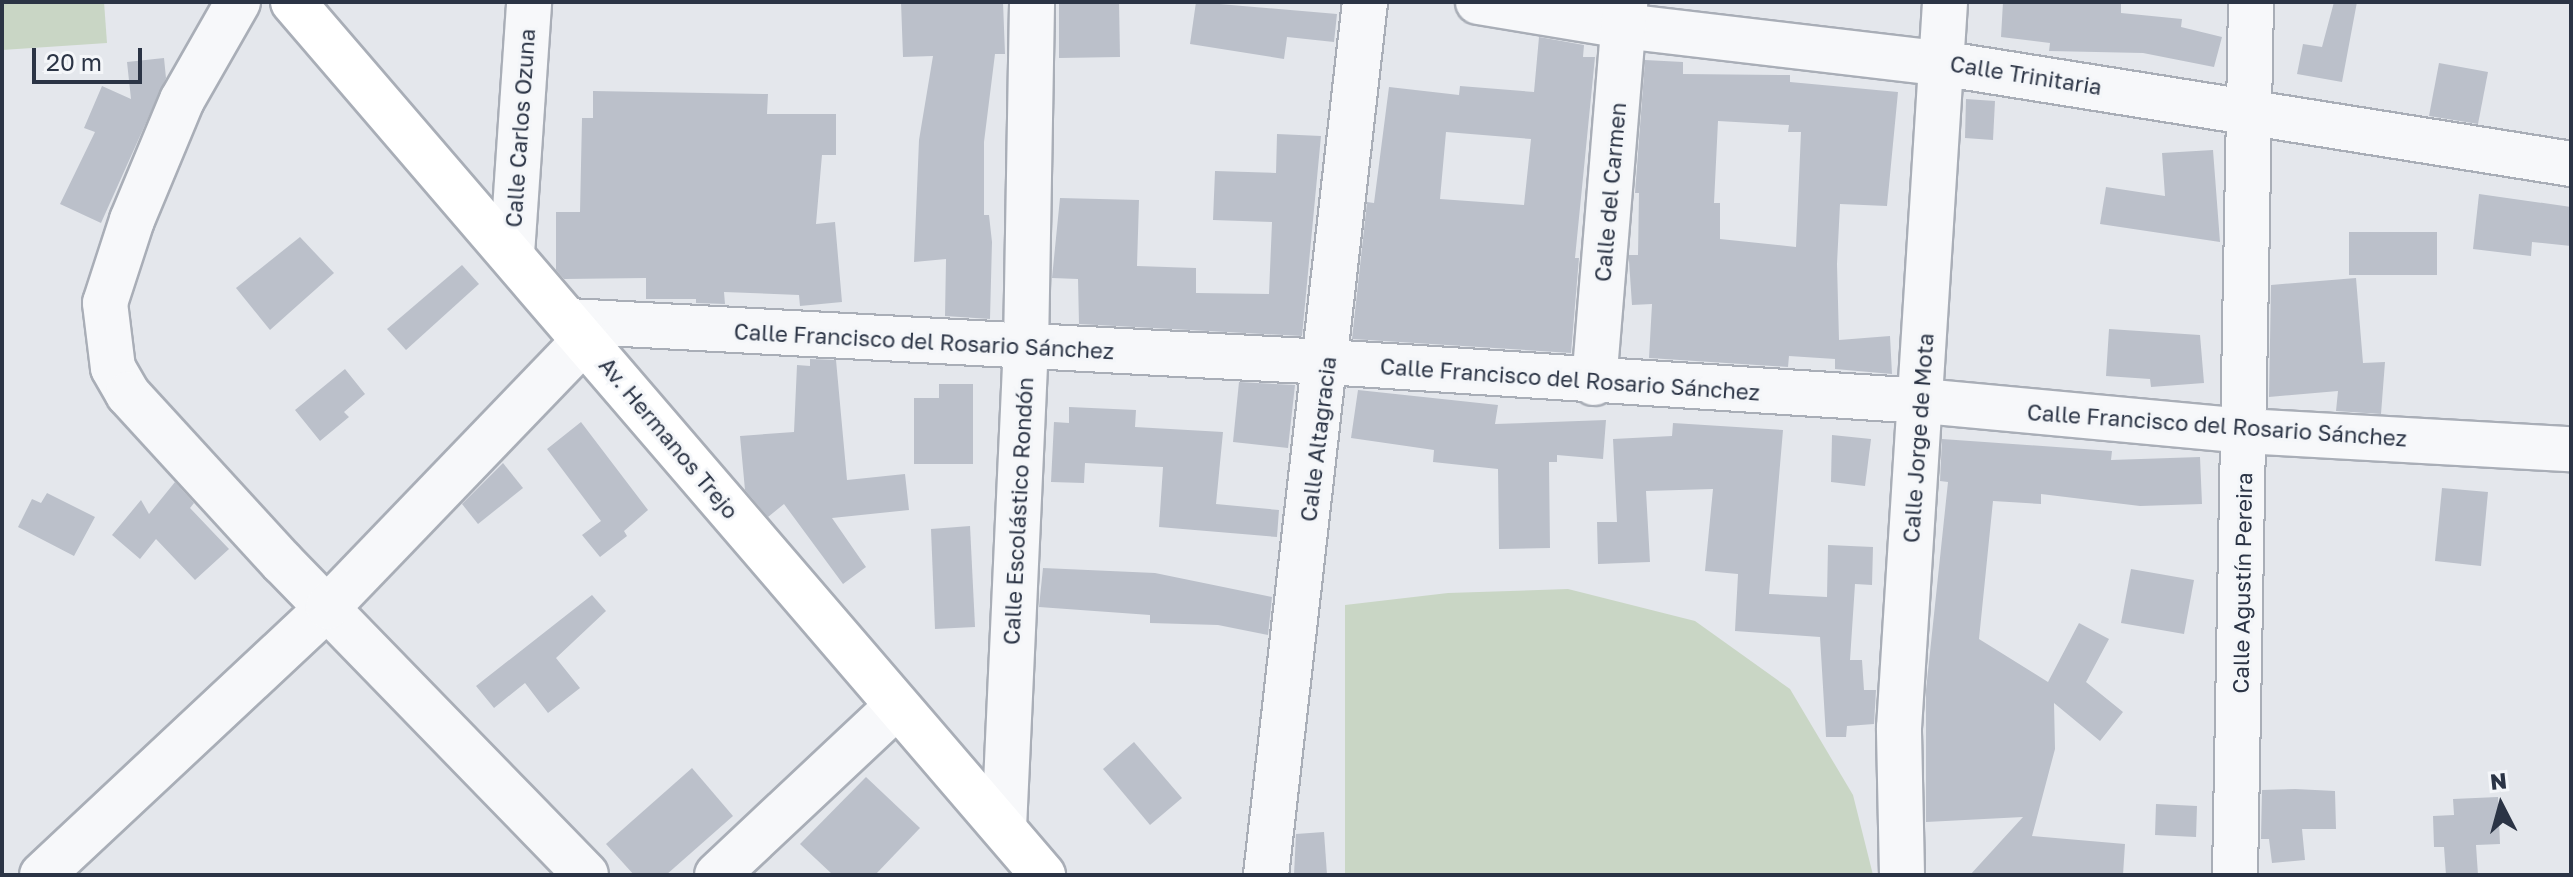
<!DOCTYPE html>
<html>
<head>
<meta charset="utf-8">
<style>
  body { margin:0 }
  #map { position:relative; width:2573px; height:877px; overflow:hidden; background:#e4e7ec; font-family:"Golos Text",sans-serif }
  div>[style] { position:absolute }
  .green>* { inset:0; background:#c9d6c5 }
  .building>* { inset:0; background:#bbc0ca }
  .roads { filter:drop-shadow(2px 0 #a9aeb7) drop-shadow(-2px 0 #a9aeb7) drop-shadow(0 2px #a9aeb7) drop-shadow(0 -2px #a9aeb7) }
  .minor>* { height:44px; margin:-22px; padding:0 22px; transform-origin:22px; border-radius:22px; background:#f7f8fa }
  .major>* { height:44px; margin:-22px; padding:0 22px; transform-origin:22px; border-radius:22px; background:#fff }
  span { translate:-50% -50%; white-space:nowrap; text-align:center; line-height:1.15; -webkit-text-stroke:6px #f4f6f9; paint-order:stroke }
  .street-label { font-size:22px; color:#2b3445 }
  .frame { position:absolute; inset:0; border:4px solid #2b3445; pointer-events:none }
  .north { position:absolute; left:2461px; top:765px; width:80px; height:80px; -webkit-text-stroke:6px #f4f6f9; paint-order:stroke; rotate:354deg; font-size:22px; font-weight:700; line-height:32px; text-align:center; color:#2b3445 }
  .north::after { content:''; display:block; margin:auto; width:28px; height:36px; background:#2b3445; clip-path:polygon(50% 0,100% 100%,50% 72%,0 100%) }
  .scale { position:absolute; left:32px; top:48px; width:110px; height:36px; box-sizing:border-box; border:4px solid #2b3445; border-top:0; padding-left:10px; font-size:24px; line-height:28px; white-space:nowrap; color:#2b3445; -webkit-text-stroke:6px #f4f6f9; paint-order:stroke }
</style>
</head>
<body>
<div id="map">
  <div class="green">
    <i style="clip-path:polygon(2px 2px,104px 2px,107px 43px,2px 50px)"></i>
    <i style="clip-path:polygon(1568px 589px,1695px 621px,1790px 689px,1853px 795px,1873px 875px,1345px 875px,1345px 605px,1448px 593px)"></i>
  </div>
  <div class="building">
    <i style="clip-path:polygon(901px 2px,1003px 2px,1005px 54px,995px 54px,984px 142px,984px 215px,989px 215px,992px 242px,990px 319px,945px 316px,946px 259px,914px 262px,919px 140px,933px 56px,903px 57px)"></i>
    <i style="clip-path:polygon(1059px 2px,1119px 2px,1120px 57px,1059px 58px)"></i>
    <i style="clip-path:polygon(1196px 2px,1337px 14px,1334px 42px,1287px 37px,1284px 59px,1190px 44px)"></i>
    <i style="clip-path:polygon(2003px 2px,2121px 2px,2121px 13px,2182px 19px,2181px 27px,2222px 37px,2214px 67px,2143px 53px,2049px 51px,2050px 43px,2001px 37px)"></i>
    <i style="clip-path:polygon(2334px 2px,2357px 2px,2342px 82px,2297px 74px,2303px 44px,2322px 47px)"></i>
    <i style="clip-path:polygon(evenodd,1539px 37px,1584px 45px,1583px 57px,1595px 57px,1575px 258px,1579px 258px,1571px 353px,1352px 339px,1367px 202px,1374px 203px,1389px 87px,1459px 95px,1460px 86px,1534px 92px,1539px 37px,1446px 132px,1531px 139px,1524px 205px,1440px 199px,1446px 132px)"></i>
    <i style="clip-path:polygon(164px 58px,166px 78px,101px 223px,60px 204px,95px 132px,84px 128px,102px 86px,131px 99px,127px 62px)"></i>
    <i style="clip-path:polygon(evenodd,1645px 60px,1683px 62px,1683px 74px,1790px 75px,1790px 82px,1898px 92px,1887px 206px,1840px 204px,1837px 264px,1839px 340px,1890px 336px,1892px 374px,1835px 369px,1835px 359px,1789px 356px,1788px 367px,1649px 358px,1652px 304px,1632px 305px,1629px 261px,1629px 255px,1638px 255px,1639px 193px,1635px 193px,1645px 60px,1718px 121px,1789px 125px,1788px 132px,1801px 132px,1796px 247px,1720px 239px,1720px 203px,1714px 203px,1718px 121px)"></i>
    <i style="clip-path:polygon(2439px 63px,2488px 72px,2478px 124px,2429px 116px)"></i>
    <i style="clip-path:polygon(593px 91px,768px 94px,767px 114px,836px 114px,836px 155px,822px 155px,816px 224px,835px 222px,842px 302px,800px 306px,799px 295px,724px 292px,725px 304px,696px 303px,696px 299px,646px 299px,646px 278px,564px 279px,556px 270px,556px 212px,580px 212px,582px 118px,593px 118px)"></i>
    <i style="clip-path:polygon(1966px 99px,1995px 101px,1993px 140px,1965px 138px)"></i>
    <i style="clip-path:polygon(1277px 134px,1321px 136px,1302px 336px,1079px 324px,1078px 279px,1052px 278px,1060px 198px,1139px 200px,1137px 266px,1196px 268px,1196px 293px,1269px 294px,1272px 222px,1213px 220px,1215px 171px,1276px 173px)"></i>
    <i style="clip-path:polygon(2213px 150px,2220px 242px,2100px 224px,2106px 187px,2165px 196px,2162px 153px)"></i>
    <i style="clip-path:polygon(2479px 194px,2571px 207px,2571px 246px,2532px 242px,2531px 256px,2473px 249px)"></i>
    <i style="clip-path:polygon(2349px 232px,2437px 232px,2437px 275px,2349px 275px)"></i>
    <i style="clip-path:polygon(300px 237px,334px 273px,270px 330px,236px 288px)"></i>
    <i style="clip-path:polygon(462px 265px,479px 284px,406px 350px,387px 329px)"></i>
    <i style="clip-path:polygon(2356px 278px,2363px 363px,2385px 362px,2381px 414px,2336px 411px,2338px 391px,2269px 397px,2271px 285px)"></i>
    <i style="clip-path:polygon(2109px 329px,2200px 335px,2204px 383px,2151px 387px,2150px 379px,2106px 376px)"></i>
    <i style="clip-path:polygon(810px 359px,836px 360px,847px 480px,905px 474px,909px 510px,832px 518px,866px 567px,843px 584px,784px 504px,768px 517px,745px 490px,740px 436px,794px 432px,797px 365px,810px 366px)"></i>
    <i style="clip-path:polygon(345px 369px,365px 394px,344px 412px,349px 417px,320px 441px,295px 410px)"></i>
    <i style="clip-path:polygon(1239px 382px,1295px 385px,1288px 448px,1233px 442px)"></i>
    <i style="clip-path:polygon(939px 384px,973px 384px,973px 464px,914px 464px,914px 398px,939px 398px)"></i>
    <i style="clip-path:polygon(1358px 390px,1498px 405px,1495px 424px,1606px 420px,1603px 459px,1557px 455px,1557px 462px,1549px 462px,1550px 548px,1499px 549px,1498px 469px,1433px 462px,1434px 450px,1351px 438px)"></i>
    <i style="clip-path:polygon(1069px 407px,1136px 410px,1135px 427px,1223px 432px,1216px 504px,1279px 510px,1277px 537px,1159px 527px,1163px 467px,1085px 463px,1084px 483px,1051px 482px,1054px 422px,1069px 423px)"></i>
    <i style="clip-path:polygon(581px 422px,648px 510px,624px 531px,627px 536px,600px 557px,582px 535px,601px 521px,547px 449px)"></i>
    <i style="clip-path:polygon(1673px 423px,1783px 430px,1769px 594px,1827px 597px,1828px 545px,1873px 547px,1872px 585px,1855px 584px,1850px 660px,1862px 660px,1864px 690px,1876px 690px,1874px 724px,1847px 726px,1846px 737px,1826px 737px,1820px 637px,1735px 631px,1738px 574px,1705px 571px,1713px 489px,1646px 491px,1650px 562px,1598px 564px,1597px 522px,1617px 522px,1613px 439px,1672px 436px)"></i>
    <i style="clip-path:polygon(1832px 435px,1871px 439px,1865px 486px,1831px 482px)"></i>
    <i style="clip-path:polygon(1942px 439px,2112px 451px,2111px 460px,2200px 457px,2202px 504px,2140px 506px,2041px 494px,2041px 504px,1993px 501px,1979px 639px,2048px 682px,2079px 623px,2109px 639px,2086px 682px,2123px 712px,2100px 741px,2054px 703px,2055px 749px,2032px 836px,2125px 844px,2123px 875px,1970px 875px,2023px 817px,1926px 822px,1926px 690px,1948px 482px,1940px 481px)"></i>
    <i style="clip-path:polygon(503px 463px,523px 488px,478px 524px,462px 504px)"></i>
    <i style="clip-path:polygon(175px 482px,194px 503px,190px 508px,229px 549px,195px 580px,156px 539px,140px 559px,112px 535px,141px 500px,149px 514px)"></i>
    <i style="clip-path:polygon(2442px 488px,2488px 492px,2481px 566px,2435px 561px)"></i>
    <i style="clip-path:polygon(47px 493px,95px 517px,74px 556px,18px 527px,32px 499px,41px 503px)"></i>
    <i style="clip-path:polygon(970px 526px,975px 627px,935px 629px,931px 529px)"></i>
    <i style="clip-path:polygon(1043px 568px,1155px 573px,1272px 597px,1268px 635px,1218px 625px,1150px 623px,1150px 615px,1039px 607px)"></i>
    <i style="clip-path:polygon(2131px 569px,2194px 580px,2184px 634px,2121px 623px)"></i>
    <i style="clip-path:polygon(592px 595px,606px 611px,556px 658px,580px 688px,548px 713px,525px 683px,494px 708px,476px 686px)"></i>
    <i style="clip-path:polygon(1134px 742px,1182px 798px,1150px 825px,1103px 769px)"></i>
    <i style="clip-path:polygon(692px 768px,733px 816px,666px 875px,634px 875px,606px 844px)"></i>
    <i style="clip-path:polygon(866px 777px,920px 828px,875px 875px,833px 875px,800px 844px)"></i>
    <i style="clip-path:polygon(2295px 789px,2335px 791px,2336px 829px,2302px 829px,2305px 860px,2272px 863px,2269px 839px,2261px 839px,2262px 790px)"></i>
    <i style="clip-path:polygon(2498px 797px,2500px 844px,2476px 845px,2478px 875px,2446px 875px,2444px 847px,2434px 847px,2433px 816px,2454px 815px,2453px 799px)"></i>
    <i style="clip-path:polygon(2156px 804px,2197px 806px,2196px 837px,2155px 835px)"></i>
    <i style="clip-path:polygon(1324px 832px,1327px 875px,1294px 875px,1296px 834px)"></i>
  </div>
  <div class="roads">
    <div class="minor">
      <i style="left:238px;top:2px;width:113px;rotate:119.7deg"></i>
      <i style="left:182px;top:100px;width:130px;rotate:112.6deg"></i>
      <i style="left:132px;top:220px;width:87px;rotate:108deg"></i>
      <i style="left:105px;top:303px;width:65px;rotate:83deg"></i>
      <i style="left:113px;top:368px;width:30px;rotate:60deg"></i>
      <i style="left:128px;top:394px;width:228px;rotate:47.5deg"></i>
      <i style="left:282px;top:562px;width:436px;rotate:45.8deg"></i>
      <i style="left:1478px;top:2px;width:147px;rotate:9.4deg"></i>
      <i style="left:1623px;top:26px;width:319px;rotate:6.7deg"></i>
      <i style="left:1940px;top:63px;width:639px;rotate:9.09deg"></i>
      <i style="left:512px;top:254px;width:253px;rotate:-86.1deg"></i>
      <i style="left:569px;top:321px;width:759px;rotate:3.1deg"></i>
      <i style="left:1327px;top:362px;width:596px;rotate:3.75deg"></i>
      <i style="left:1922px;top:401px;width:323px;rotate:5.3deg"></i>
      <i style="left:2244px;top:431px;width:327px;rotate:3.2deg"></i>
      <i style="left:1594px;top:383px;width:382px;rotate:-85.3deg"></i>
      <i style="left:1004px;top:828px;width:481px;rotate:-87.4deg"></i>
      <i style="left:1026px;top:348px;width:346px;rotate:-89deg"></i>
      <i style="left:42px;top:875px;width:392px;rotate:-43.1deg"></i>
      <i style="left:328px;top:607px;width:372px;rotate:-46.1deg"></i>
      <i style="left:717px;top:875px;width:244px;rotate:-43.2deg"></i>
      <i style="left:1266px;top:875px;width:879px;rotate:-83.53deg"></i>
      <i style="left:1902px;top:875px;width:147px;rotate:-91.2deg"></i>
      <i style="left:1899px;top:728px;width:727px;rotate:-86.37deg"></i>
      <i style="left:2235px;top:875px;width:873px;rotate:-88.95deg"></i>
    </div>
    <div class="major">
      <i style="left:293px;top:2px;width:1151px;rotate:49.33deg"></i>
    </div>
  </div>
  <div class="street-label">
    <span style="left:2026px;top:75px;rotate:9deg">Calle Trinitaria</span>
    <span style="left:520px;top:128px;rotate:-86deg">Calle Carlos Ozuna</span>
    <span style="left:1610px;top:192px;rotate:-85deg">Calle del Carmen</span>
    <span style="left:924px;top:341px;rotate:3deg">Calle Francisco del Rosario Sánchez</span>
    <span style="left:1570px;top:379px;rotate:4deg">Calle Francisco del Rosario Sánchez</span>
    <span style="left:2217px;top:425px;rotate:4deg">Calle Francisco del Rosario Sánchez</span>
    <span style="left:669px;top:438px;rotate:50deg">Av. Hermanos Trejo</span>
    <span style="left:1918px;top:438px;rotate:-86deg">Calle Jorge de Mota</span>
    <span style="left:1318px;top:439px;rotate:-83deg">Calle Altagracia</span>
    <span style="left:1018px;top:511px;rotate:-87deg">Calle Escolástico Rondón</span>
    <span style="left:2242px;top:583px;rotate:-89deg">Calle Agustín Pereira</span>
  </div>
  <div class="frame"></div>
  <div class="north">N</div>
  <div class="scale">20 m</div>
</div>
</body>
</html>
